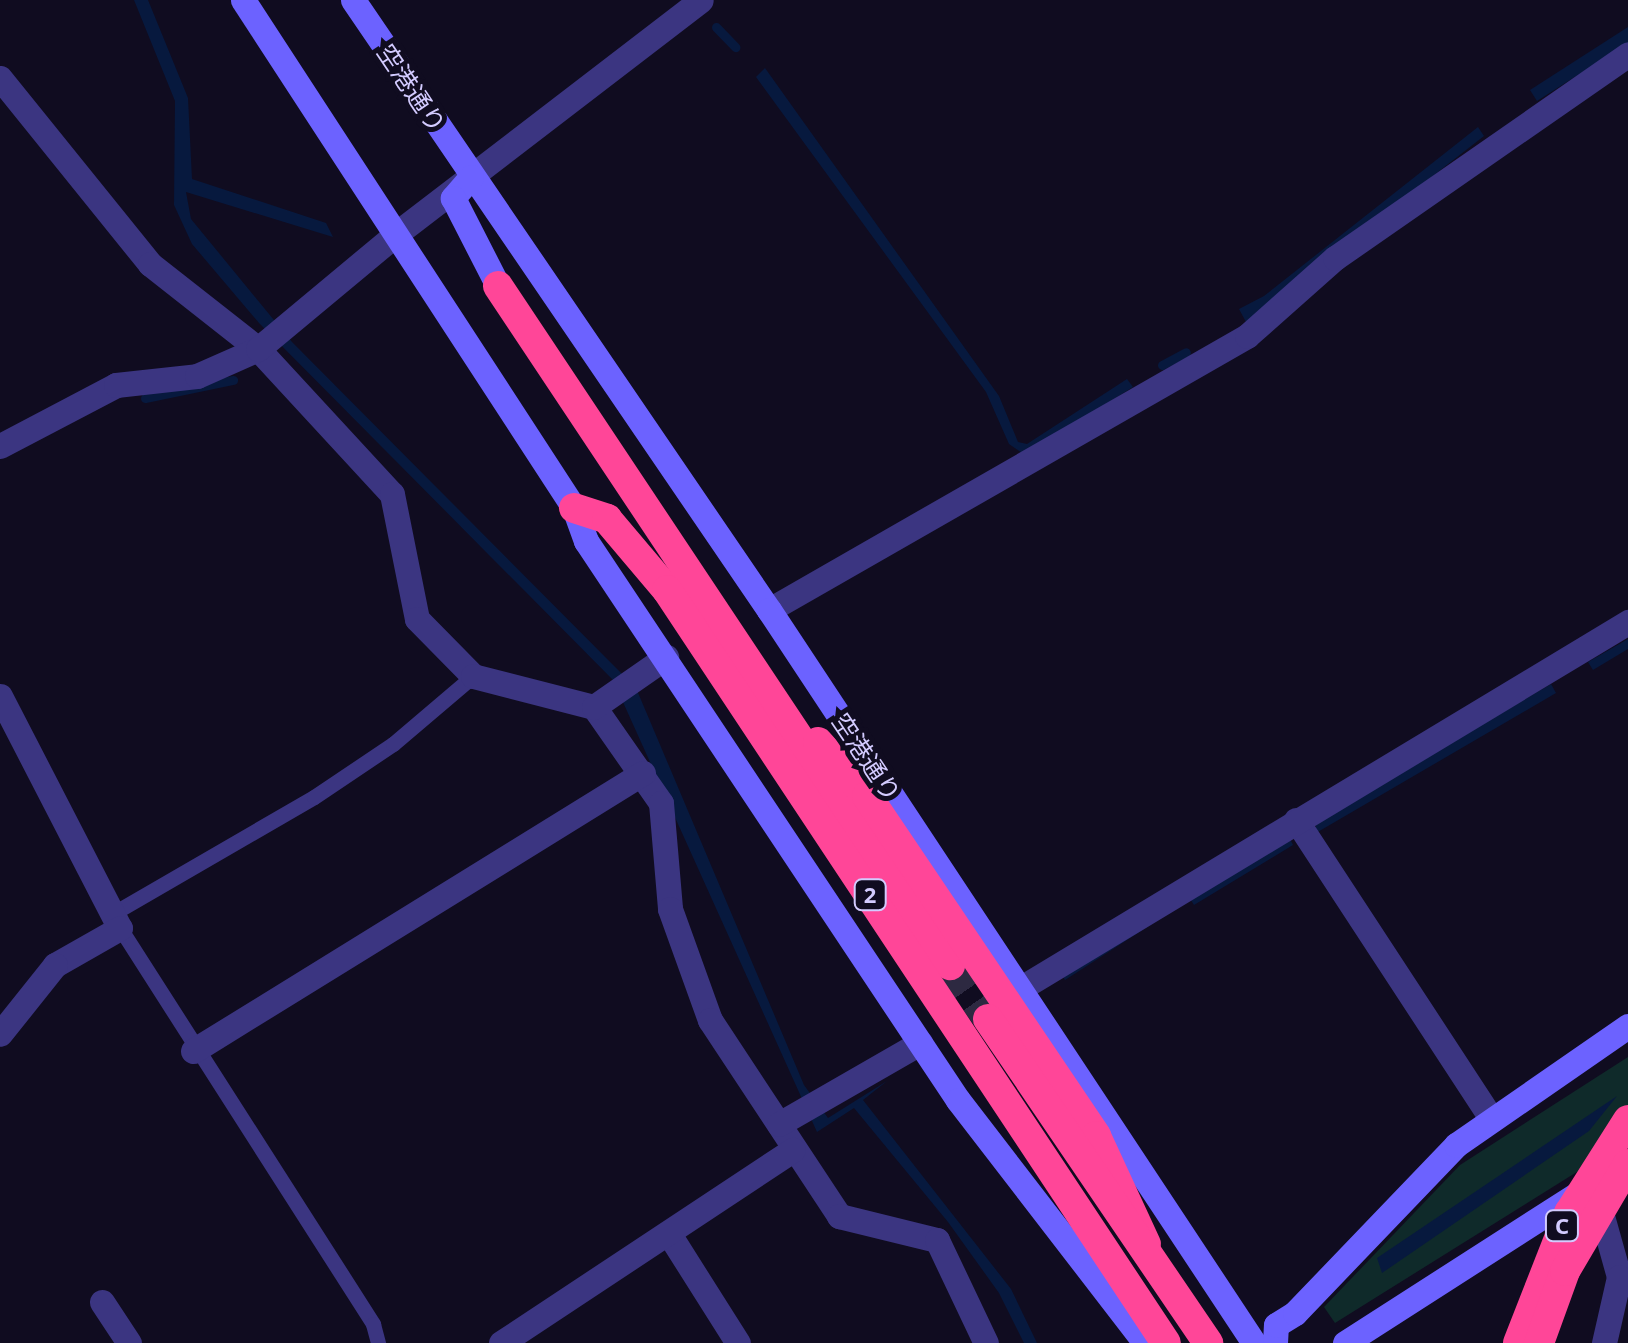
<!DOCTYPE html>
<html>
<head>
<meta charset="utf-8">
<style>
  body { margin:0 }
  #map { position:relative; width:1628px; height:1343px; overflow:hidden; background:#100c20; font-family:"Noto Sans","Noto Sans JP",sans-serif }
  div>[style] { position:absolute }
  .green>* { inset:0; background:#0f2a2a }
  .water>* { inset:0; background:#07193e }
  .stream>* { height:9px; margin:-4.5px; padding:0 4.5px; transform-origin:4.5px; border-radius:4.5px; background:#07193e }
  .highway-tunnel>* { height:30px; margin-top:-15px; transform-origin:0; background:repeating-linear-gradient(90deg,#2d2941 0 30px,transparent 0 45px) }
  .lane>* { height:15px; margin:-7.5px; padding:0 7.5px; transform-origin:7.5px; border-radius:7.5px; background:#3b3581 }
  .street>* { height:25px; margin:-12.5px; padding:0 12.5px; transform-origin:12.5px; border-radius:12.5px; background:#3b3581 }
  .secondary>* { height:25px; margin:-12.5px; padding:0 12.5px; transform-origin:12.5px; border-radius:12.5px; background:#6c62ff }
  .highway>* { height:30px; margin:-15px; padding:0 15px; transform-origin:15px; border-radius:15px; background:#ff4698 }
  .highway-bridge>* { height:30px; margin:-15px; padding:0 15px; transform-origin:15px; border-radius:15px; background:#ff4698 }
  span { translate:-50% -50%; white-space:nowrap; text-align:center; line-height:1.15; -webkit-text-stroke:10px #100c20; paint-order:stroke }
  .shield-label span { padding:2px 8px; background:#100c20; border:2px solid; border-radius:8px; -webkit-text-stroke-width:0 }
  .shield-label { font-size:22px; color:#d3cbff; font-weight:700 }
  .street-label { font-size:25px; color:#d3cbff }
</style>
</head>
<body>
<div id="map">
  <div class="green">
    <i style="clip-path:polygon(1628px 1057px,1628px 1140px,1335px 1323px,1324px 1307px,1460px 1165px)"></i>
  </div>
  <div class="water">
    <i style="clip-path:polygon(134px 0,148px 0,188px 98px,192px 179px,326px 223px,333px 237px,186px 192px,191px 219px,292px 342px,636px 688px,804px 1085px,828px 1118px,887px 1081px,863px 1100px,1011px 1289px,1037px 1343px,1024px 1343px,999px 1293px,948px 1222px,854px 1108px,817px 1132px,613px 680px,259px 323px,192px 244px,174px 205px,175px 101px)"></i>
    <i style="clip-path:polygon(1628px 27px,1628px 43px,1537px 101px,1530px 90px)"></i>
    <i style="clip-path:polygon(765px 68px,999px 396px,1018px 442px,1027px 444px,1127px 379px,1133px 387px,1025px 455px,1009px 444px,986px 392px,756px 77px)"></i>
    <i style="clip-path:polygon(1478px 127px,1484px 136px,1246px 322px,1239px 309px,1264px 296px)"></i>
    <i style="clip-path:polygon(1628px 639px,1628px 649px,1593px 670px,1588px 662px)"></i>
    <i style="clip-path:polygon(1551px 684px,1556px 693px,1316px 833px,1316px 822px)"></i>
    <i style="clip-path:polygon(1289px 837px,1293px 845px,1194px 905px,1189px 897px)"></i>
    <i style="clip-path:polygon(1158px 920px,1065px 980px,1061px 974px)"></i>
    <i style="clip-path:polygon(1617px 1096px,1589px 1131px,1382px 1273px,1377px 1258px)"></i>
  </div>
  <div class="stream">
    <i style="left:716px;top:27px;width:28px;rotate:46deg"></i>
    <i style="left:1162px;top:365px;width:27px;rotate:-28deg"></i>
    <i style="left:145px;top:398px;width:90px;rotate:-11.6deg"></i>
  </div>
  <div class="highway-tunnel">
    <i style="left:950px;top:965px;width:66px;rotate:54.9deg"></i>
  </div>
  <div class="lane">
    <i style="left:112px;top:914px;width:233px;rotate:-30.1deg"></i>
    <i style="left:314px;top:797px;width:95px;rotate:-33.9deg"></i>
    <i style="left:393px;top:744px;width:105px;rotate:-40.4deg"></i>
    <i style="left:120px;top:928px;width:470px;rotate:57.4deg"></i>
    <i style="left:373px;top:1324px;width:20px;rotate:75deg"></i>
  </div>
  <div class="street">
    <i style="left:0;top:78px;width:239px;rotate:51.1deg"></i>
    <i style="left:150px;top:264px;width:137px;rotate:38.2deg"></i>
    <i style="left:258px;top:349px;width:197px;rotate:47.3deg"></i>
    <i style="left:392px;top:494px;width:127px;rotate:78.7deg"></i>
    <i style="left:417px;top:619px;width:80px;rotate:45.5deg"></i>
    <i style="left:473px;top:676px;width:125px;rotate:14.4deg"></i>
    <i style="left:594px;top:707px;width:117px;rotate:55.1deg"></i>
    <i style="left:661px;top:803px;width:106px;rotate:85.1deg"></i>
    <i style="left:670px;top:909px;width:118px;rotate:70.2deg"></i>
    <i style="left:710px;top:1020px;width:235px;rotate:56.6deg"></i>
    <i style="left:839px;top:1216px;width:101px;rotate:13.8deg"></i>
    <i style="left:937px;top:1240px;width:114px;rotate:64.6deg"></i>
    <i style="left:0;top:446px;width:131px;rotate:-27.7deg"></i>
    <i style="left:116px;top:385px;width:81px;rotate:-6.3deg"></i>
    <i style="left:197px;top:376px;width:67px;rotate:-23.9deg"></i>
    <i style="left:258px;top:349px;width:180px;rotate:-39.8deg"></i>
    <i style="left:396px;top:234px;width:384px;rotate:-37.5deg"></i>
    <i style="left:769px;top:610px;width:551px;rotate:-29.82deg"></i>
    <i style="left:1247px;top:336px;width:118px;rotate:-41.6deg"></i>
    <i style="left:1335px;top:258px;width:357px;rotate:-34.8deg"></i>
    <i style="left:0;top:696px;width:261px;rotate:62.7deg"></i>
    <i style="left:120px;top:928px;width:75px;rotate:150.4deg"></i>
    <i style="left:55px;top:965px;width:88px;rotate:128.6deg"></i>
    <i style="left:594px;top:707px;width:88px;rotate:-34.8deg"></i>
    <i style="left:1296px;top:820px;width:358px;rotate:56.8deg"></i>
    <i style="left:1021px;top:988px;width:709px;rotate:-31.09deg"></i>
    <i style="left:193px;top:1051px;width:529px;rotate:-31.71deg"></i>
    <i style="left:779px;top:1124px;width:163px;rotate:-29.9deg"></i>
    <i style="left:1597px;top:1198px;width:82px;rotate:74.4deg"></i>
    <i style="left:1619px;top:1277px;width:68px;rotate:102.8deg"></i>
    <i style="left:669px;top:1234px;width:129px;rotate:57.7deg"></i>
    <i style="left:102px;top:1302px;width:49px;rotate:56.6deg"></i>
    <i style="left:501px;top:1343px;width:350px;rotate:-33.5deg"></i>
  </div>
  <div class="secondary">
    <i style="left:243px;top:0;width:606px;rotate:56.91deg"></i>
    <i style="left:574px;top:508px;width:35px;rotate:70deg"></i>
    <i style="left:586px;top:541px;width:671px;rotate:56.36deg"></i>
    <i style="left:958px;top:1100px;width:307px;rotate:52.4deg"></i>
    <i style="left:353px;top:0;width:738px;rotate:55.71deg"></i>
    <i style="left:769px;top:610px;width:879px;rotate:56.51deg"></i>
    <i style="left:471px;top:177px;width:28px;rotate:131deg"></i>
    <i style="left:453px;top:198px;width:99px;rotate:62.9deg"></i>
    <i style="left:1275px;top:1343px;width:18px;rotate:-87deg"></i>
    <i style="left:1276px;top:1325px;width:22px;rotate:-32deg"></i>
    <i style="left:1295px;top:1313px;width:233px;rotate:-46.2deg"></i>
    <i style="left:1456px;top:1145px;width:209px;rotate:-34.7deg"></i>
    <i style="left:1345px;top:1343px;width:282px;rotate:-32.7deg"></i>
  </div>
  <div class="highway">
    <i style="left:498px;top:286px;width:816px;rotate:56.35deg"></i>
    <i style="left:574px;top:508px;width:35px;rotate:18deg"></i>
    <i style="left:607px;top:519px;width:93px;rotate:49.8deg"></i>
    <i style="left:667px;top:590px;width:903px;rotate:56.47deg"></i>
    <i style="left:818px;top:742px;width:73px;rotate:47.8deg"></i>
    <i style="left:867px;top:796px;width:410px;rotate:56deg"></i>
    <i style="left:1096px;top:1136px;width:119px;rotate:65.2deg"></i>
    <i style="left:988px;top:1019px;width:392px;rotate:55.8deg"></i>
  </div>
  <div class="highway-bridge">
    <i style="left:1518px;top:1343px;width:140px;rotate:-68.6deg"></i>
    <i style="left:1569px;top:1213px;width:110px;rotate:-57.6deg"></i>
    <i style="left:1539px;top:1343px;width:77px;rotate:-70.1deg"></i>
    <i style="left:1565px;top:1271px;width:124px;rotate:-59.5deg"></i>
  </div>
  <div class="shield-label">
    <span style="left:870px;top:895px">2</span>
    <span style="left:1562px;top:1226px">C</span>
  </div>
  <div class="street-label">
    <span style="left:412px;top:88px;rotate:56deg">空港通り</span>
    <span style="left:867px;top:757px;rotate:56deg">空港通り</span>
  </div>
</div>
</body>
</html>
